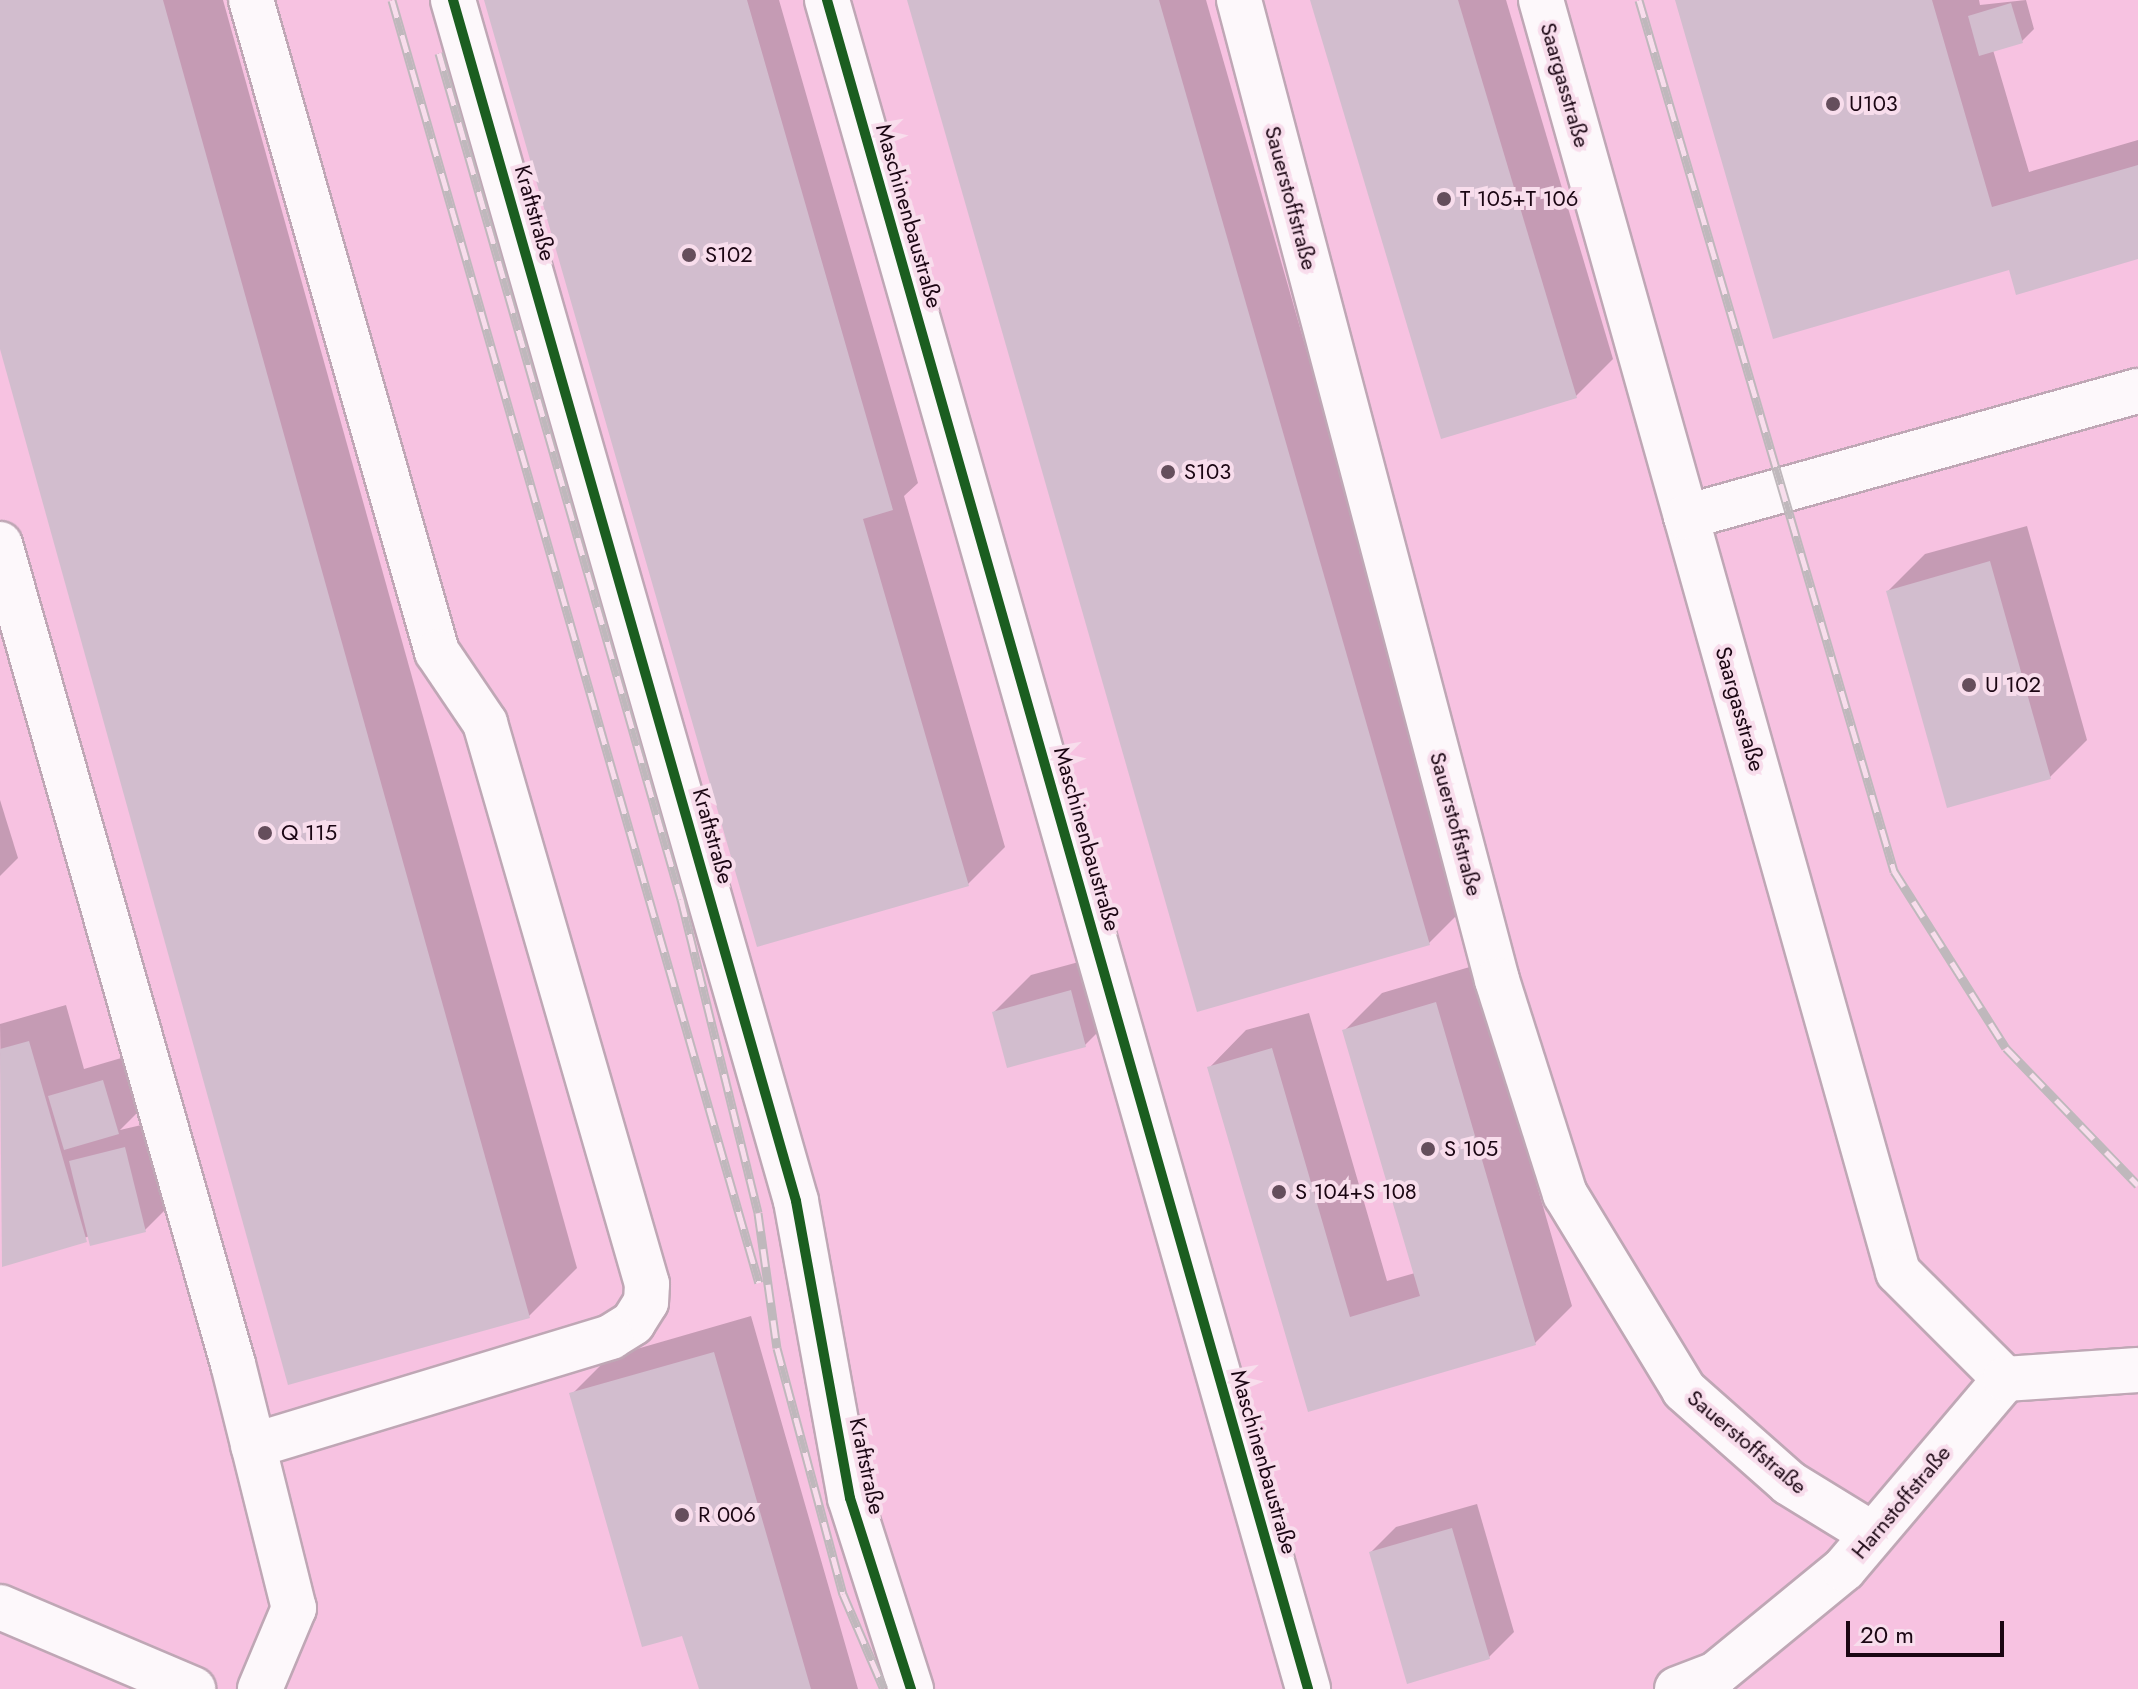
<!DOCTYPE html>
<html>
<head>
<meta charset="utf-8">
<style>
  body { margin:0 }
  #map { position:relative; width:2138px; height:1689px; overflow:hidden; background:#efd3e3; font-family:Jost,sans-serif }
  div>[style] { position:absolute }
  .built>* { inset:0; background:#f7c2e1 }
  .shadow>* { inset:0; background:#0003 }
  .building>* { inset:0; background:#d2bdce }
  .roads { filter:drop-shadow(2px 0 #bfa7b5) drop-shadow(-2px 0 #bfa7b5) drop-shadow(0 2px #bfa7b5) drop-shadow(0 -2px #bfa7b5) }
  .minor>* { height:44px; margin:-22px; padding:0 22px; transform-origin:22px; border-radius:22px; background:#fdf8fb }
  .rail>* { height:9px; margin-top:-4.5px; transform-origin:0; background:repeating-linear-gradient(90deg,#f8ddec 0 18px,#bfb8bc 0 36px); box-sizing:border-box; border-block:2px solid #bfb8bc }
  .cycleway>* { height:10px; margin:-5px; padding:0 5px; transform-origin:5px; border-radius:5px; background:#1b5e20 }
  .dots>* { width:22px; height:22px; translate:-50% -50%; box-sizing:border-box; border:4px solid #f8ddec; border-radius:50% }
  span { translate:-50% -50%; white-space:nowrap; text-align:center; line-height:1.15; -webkit-text-stroke:8px #f8ddec; paint-order:stroke }
  .street-label { font-size:22px; color:#1b0613 }
  .poi-label { font-size:22px; color:#1b0613 }
  .left { translate:0 -50%; text-align:left }
  .scale { position:absolute; left:1846px; top:1621px; width:158px; height:36px; box-sizing:border-box; border:4px solid #1b0613; border-top:0; padding-left:10px; font-size:24px; line-height:28px; white-space:nowrap; color:#1b0613; -webkit-text-stroke:6px #f8ddec; paint-order:stroke }
</style>
</head>
<body>
<div id="map">
  <div class="built">
    <i style="clip-path:polygon(0 0,2138px 0,2138px 1689px,0 1689px)"></i>
  </div>
  <div class="shadow">
    <i style="clip-path:polygon(0 0,223px 0,577px 1268px,529px 1316px,0 342px)"></i>
    <i style="clip-path:polygon(486px 0,779px 0,918px 483px,904px 496px,1005px 847px,968px 884px)"></i>
    <i style="clip-path:polygon(909px 0,1206px 0,1466px 906px,1429px 943px)"></i>
    <i style="clip-path:polygon(1312px 0,1506px 0,1613px 359px,1576px 396px)"></i>
    <i style="clip-path:polygon(1677px 0,1979px 0,1980px 5px,2026px 0,2034px 29px,2022px 41px,1993px 50px,2029px 172px,2138px 140px,2138px 257px,2010px 267px)"></i>
    <i style="clip-path:polygon(2027px 526px,2087px 740px,2050px 777px,1888px 591px,1925px 554px)"></i>
    <i style="clip-path:polygon(0 800px,18px 858px,0 876px)"></i>
    <i style="clip-path:polygon(1108px 954px,1122px 1008px,1085px 1045px,994px 1012px,1031px 975px)"></i>
    <i style="clip-path:polygon(1473px 966px,1572px 1306px,1535px 1343px,1310px 1409px,1209px 1068px,1246px 1030px,1309px 1013px,1387px 1281px,1415px 1273px,1345px 1030px,1382px 993px)"></i>
    <i style="clip-path:polygon(66px 1005px,84px 1069px,128px 1056px,143px 1107px,120px 1130px,150px 1123px,170px 1205px,145px 1230px,90px 1236px,4px 1264px,0 1024px)"></i>
    <i style="clip-path:polygon(751px 1316px,858px 1689px,702px 1689px,683px 1633px,572px 1394px,609px 1357px)"></i>
    <i style="clip-path:polygon(1477px 1504px,1514px 1632px,1489px 1657px,1371px 1552px,1396px 1527px)"></i>
  </div>
  <div class="building">
    <i style="clip-path:polygon(0 0,163px 0,530px 1318px,288px 1385px,0 349px)"></i>
    <i style="clip-path:polygon(484px 0,747px 0,893px 510px,863px 519px,969px 886px,757px 947px)"></i>
    <i style="clip-path:polygon(907px 0,1159px 0,1430px 945px,1197px 1012px)"></i>
    <i style="clip-path:polygon(1310px 0,1458px 0,1577px 398px,1441px 439px)"></i>
    <i style="clip-path:polygon(1675px 0,1932px 0,1992px 207px,2138px 165px,2138px 259px,2016px 295px,2009px 270px,1773px 339px)"></i>
    <i style="clip-path:polygon(2011px 3px,2023px 43px,1979px 56px,1968px 16px)"></i>
    <i style="clip-path:polygon(1990px 561px,2051px 779px,1947px 808px,1886px 591px)"></i>
    <i style="clip-path:polygon(1071px 990px,1086px 1047px,1007px 1068px,992px 1012px)"></i>
    <i style="clip-path:polygon(1436px 1002px,1536px 1345px,1308px 1412px,1207px 1067px,1272px 1048px,1350px 1317px,1420px 1296px,1342px 1030px)"></i>
    <i style="clip-path:polygon(29px 1041px,87px 1242px,2px 1267px,0 1049px)"></i>
    <i style="clip-path:polygon(103px 1080px,119px 1134px,64px 1150px,48px 1096px)"></i>
    <i style="clip-path:polygon(125px 1147px,146px 1232px,90px 1246px,69px 1161px)"></i>
    <i style="clip-path:polygon(714px 1352px,811px 1689px,699px 1689px,682px 1636px,642px 1647px,569px 1393px)"></i>
    <i style="clip-path:polygon(1452px 1528px,1490px 1659px,1407px 1684px,1369px 1552px)"></i>
  </div>
  <div class="roads">
    <div class="minor">
      <i style="left:251px;top:0;width:678px;rotate:74.08deg"></i>
      <i style="left:437px;top:652px;width:86px;rotate:55.9deg"></i>
      <i style="left:485px;top:723px;width:584px;rotate:73.89deg"></i>
      <i style="left:647px;top:1284px;width:18px;rotate:93deg"></i>
      <i style="left:646px;top:1302px;width:25px;rotate:122deg"></i>
      <i style="left:633px;top:1323px;width:26px;rotate:148deg"></i>
      <i style="left:611px;top:1337px;width:374px;rotate:163.1deg"></i>
      <i style="left:453px;top:0;width:1249px;rotate:74.06deg"></i>
      <i style="left:796px;top:1201px;width:302px;rotate:79.7deg"></i>
      <i style="left:850px;top:1498px;width:201px;rotate:72.3deg"></i>
      <i style="left:827px;top:0;width:1756px;rotate:74.1deg"></i>
      <i style="left:1239px;top:0;width:1013px;rotate:75.25deg"></i>
      <i style="left:1497px;top:980px;width:225px;rotate:72.4deg"></i>
      <i style="left:1565px;top:1194px;width:229px;rotate:58.7deg"></i>
      <i style="left:1684px;top:1390px;width:140px;rotate:41.5deg"></i>
      <i style="left:1789px;top:1483px;width:97px;rotate:31.6deg"></i>
      <i style="left:1541px;top:0;width:1321px;rotate:74.32deg"></i>
      <i style="left:1898px;top:1272px;width:151px;rotate:45deg"></i>
      <i style="left:1686px;top:517px;width:469px;rotate:-15.6deg"></i>
      <i style="left:0;top:544px;width:852px;rotate:74.14deg"></i>
      <i style="left:233px;top:1364px;width:252px;rotate:76deg"></i>
      <i style="left:294px;top:1608px;width:88px;rotate:112.8deg"></i>
      <i style="left:0;top:1607px;width:210px;rotate:23deg"></i>
      <i style="left:1677px;top:1689px;width:42px;rotate:-21deg"></i>
      <i style="left:1716px;top:1674px;width:166px;rotate:-39.4deg"></i>
      <i style="left:1844px;top:1569px;width:249px;rotate:-49.7deg"></i>
      <i style="left:2005px;top:1379px;width:133px;rotate:-3.9deg"></i>
    </div>
  </div>
  <div class="rail">
    <i style="left:392px;top:0;width:1334px;rotate:74.04deg"></i>
    <i style="left:1639px;top:0;width:908px;rotate:73.68deg"></i>
    <i style="left:1894px;top:871px;width:209px;rotate:57.7deg"></i>
    <i style="left:2006px;top:1048px;width:190px;rotate:46.1deg"></i>
    <i style="left:439px;top:53px;width:880px;rotate:74.04deg"></i>
    <i style="left:681px;top:899px;width:323px;rotate:76.2deg"></i>
    <i style="left:758px;top:1213px;width:136px;rotate:82deg"></i>
    <i style="left:777px;top:1348px;width:255px;rotate:75deg"></i>
    <i style="left:843px;top:1594px;width:103px;rotate:66.7deg"></i>
  </div>
  <div class="cycleway">
    <i style="left:453px;top:0;width:1249px;rotate:74.06deg"></i>
    <i style="left:796px;top:1201px;width:302px;rotate:79.7deg"></i>
    <i style="left:850px;top:1498px;width:201px;rotate:72.3deg"></i>
    <i style="left:827px;top:0;width:1756px;rotate:74.1deg"></i>
  </div>
  <div class="dots">
    <i style="left:1833px;top:104px;background:#654e5c"></i>
    <i style="left:1444px;top:199px;background:#654e5c"></i>
    <i style="left:689px;top:255px;background:#654e5c"></i>
    <i style="left:1168px;top:472px;background:#654e5c"></i>
    <i style="left:1969px;top:685px;background:#654e5c"></i>
    <i style="left:265px;top:833px;background:#654e5c"></i>
    <i style="left:1428px;top:1149px;background:#654e5c"></i>
    <i style="left:1279px;top:1192px;background:#654e5c"></i>
    <i style="left:682px;top:1515px;background:#654e5c"></i>
  </div>
  <div class="street-label">
    <span style="left:1565px;top:85px;rotate:74deg">Saargasstraße</span>
    <span style="left:1291px;top:198px;rotate:75deg">Sauerstoffstraße</span>
    <span style="left:535px;top:213px;rotate:74deg">Kraftstraße</span>
    <span style="left:909px;top:216px;rotate:74deg">Maschinenbaustraße</span>
    <span style="left:1740px;top:709px;rotate:74deg">Saargasstraße</span>
    <span style="left:1456px;top:824px;rotate:75deg">Sauerstoffstraße</span>
    <span style="left:713px;top:836px;rotate:74deg">Kraftstraße</span>
    <span style="left:1087px;top:839px;rotate:74deg">Maschinenbaustraße</span>
    <span style="left:1747px;top:1442px;rotate:40deg">Sauerstoffstraße</span>
    <span style="left:1264px;top:1462px;rotate:74deg">Maschinenbaustraße</span>
    <span style="left:867px;top:1466px;rotate:78deg">Kraftstraße</span>
    <span style="left:1901px;top:1502px;rotate:-50deg">Harnstoffstraße</span>
  </div>
  <div class="poi-label">
    <span class="left" style="left:1849px;top:104px">U103</span>
    <span class="left" style="left:1460px;top:199px">T 105+T 106</span>
    <span class="left" style="left:705px;top:255px">S102</span>
    <span class="left" style="left:1184px;top:472px">S103</span>
    <span class="left" style="left:1985px;top:685px">U 102</span>
    <span class="left" style="left:281px;top:833px">Q 115</span>
    <span class="left" style="left:1444px;top:1149px">S 105</span>
    <span class="left" style="left:1295px;top:1192px">S 104+S 108</span>
    <span class="left" style="left:698px;top:1515px">R 006</span>
  </div>
  <div class="scale">20 m</div>
</div>
</body>
</html>
